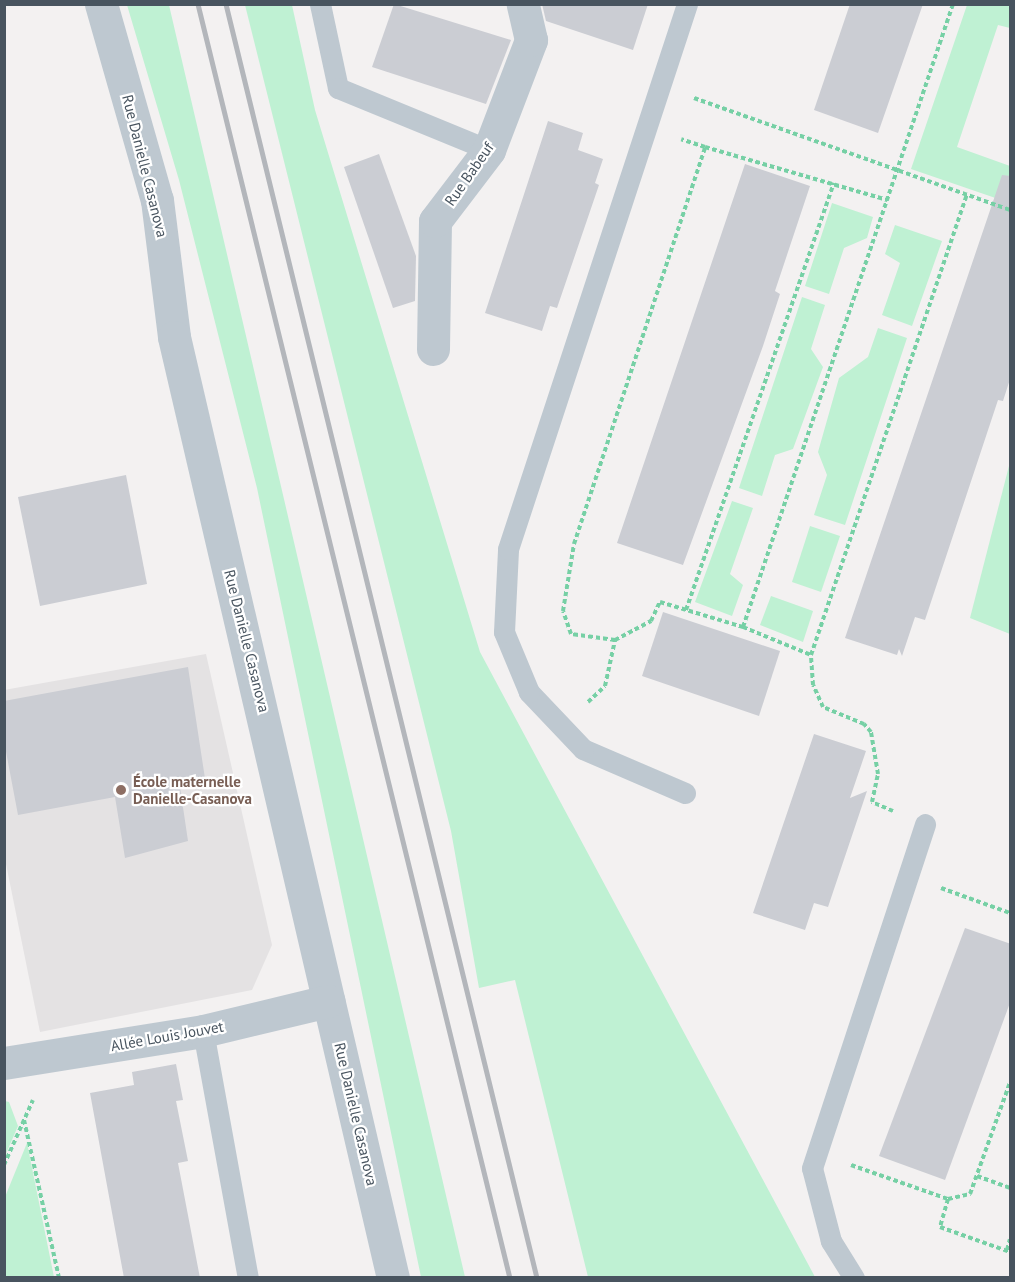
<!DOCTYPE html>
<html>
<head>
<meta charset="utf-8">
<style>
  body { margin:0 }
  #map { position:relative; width:1015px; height:1282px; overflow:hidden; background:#f3f1f1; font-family:"PT Sans",sans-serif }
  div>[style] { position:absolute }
  .education>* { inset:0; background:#e4e2e3 }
  .green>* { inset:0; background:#bff1d3 }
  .building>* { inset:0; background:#cbcdd3 }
  .path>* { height:4px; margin-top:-2px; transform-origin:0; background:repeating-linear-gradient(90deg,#76d0a5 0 4.5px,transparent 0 7.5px) }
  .lane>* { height:21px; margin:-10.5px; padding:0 10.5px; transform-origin:10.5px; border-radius:10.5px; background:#bec8d0 }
  .street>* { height:33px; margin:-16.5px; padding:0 16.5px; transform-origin:16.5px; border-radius:16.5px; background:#bec8d0 }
  .rail>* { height:4.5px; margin:-2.25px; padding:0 2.25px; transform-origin:2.25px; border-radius:2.25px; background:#b3b6bb }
  .dots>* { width:16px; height:16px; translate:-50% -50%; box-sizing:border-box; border:3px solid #fff; border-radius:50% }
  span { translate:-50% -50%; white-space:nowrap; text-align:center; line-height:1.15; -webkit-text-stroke:4.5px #fff; paint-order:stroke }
  .street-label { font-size:15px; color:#48545f }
  .education-label { font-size:15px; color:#785e54; font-weight:700 }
  .left { translate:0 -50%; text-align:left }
  .frame { position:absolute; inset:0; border:6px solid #48545f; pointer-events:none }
</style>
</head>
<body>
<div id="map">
  <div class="education">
    <i style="clip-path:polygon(206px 654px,272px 945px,252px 990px,40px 1032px,5px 859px,4px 690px)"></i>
  </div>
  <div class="green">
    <i style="clip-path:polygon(127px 5px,169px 5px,465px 1277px,421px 1277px,257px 488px,179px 180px)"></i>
    <i style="clip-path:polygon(245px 5px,292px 5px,315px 110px,480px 652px,815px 1277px,588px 1277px,515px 980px,479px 988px,451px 831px)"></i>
    <i style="clip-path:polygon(967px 5px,1010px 5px,1010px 28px,998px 25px,957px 147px,1010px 166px,1010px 203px,911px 169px)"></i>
    <i style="clip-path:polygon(832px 203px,873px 217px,867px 238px,844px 248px,829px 294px,805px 286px)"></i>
    <i style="clip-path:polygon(895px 225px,942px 241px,912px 326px,882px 315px,900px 263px,885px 254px)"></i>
    <i style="clip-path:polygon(802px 297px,825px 305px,811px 349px,823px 367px,793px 449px,775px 455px,762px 496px,739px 488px)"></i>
    <i style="clip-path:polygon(878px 328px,907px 338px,845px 525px,814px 515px,827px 475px,818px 452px,839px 378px,868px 357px)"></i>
    <i style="clip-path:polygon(1010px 462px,1010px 634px,970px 618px)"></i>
    <i style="clip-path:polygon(732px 501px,753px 508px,730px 574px,743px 585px,732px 616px,695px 602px)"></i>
    <i style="clip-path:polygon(810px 526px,840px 536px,821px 592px,792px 582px)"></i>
    <i style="clip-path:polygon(771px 596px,813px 611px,803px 642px,760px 625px)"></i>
    <i style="clip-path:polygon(5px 1101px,9px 1102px,18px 1126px,5px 1156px)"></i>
    <i style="clip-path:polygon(27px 1143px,54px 1277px,5px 1277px,5px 1197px)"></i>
  </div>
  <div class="building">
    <i style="clip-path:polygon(394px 4px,511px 40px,486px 104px,372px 67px)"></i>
    <i style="clip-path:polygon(542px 4px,648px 4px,633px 50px,546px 21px)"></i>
    <i style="clip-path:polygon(850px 4px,923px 4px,878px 133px,814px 110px)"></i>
    <i style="clip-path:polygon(548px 121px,583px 133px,578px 150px,603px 159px,595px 183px,599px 185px,557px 308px,550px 306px,542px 331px,485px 313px)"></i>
    <i style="clip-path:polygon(379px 154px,416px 256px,415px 301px,393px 308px,344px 167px)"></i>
    <i style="clip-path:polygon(745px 164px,810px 186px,775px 291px,780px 294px,763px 346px,683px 565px,617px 543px)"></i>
    <i style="clip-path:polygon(1002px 175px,1011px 176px,1011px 376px,1003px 401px,998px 400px,925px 620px,915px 617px,902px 656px,899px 649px,897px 655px,845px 638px)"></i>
    <i style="clip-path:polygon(126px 475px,147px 584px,40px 606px,18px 497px)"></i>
    <i style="clip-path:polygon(663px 612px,780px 651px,759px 716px,642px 676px)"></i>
    <i style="clip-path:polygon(188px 667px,206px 785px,180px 787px,188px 841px,125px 858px,115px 797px,18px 815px,4px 741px,4px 701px)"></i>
    <i style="clip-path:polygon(814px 734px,866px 751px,850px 798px,867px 791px,828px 907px,814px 903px,805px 930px,753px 913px)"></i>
    <i style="clip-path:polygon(965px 928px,1011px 944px,1011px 1000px,945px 1180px,879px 1156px)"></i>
    <i style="clip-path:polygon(176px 1064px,183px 1100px,176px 1101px,188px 1161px,178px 1163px,200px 1278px,124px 1278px,90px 1093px,134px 1085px,132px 1072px)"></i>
  </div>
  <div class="path">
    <i style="left:694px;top:98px;width:335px;rotate:19.5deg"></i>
    <i style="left:705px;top:147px;width:190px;rotate:16.2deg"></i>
    <i style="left:686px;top:610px;width:452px;rotate:-70.9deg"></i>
    <i style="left:743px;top:627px;width:657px;rotate:-71.37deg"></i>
    <i style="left:615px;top:640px;width:44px;rotate:-172.2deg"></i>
    <i style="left:571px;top:634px;width:24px;rotate:-109deg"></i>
    <i style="left:563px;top:611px;width:68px;rotate:-80.7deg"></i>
    <i style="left:574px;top:544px;width:418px;rotate:-71.7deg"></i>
    <i style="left:705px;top:147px;width:25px;rotate:-162deg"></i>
    <i style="left:588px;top:702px;width:23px;rotate:-43deg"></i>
    <i style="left:605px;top:686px;width:47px;rotate:-77.7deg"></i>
    <i style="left:615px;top:640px;width:41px;rotate:-27.8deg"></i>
    <i style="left:651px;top:621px;width:21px;rotate:-65deg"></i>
    <i style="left:660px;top:602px;width:87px;rotate:16.8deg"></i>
    <i style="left:743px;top:627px;width:74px;rotate:22.4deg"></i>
    <i style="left:893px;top:811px;width:23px;rotate:-157deg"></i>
    <i style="left:872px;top:802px;width:29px;rotate:-78deg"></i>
    <i style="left:878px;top:774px;width:43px;rotate:-99.5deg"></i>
    <i style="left:871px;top:732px;width:11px;rotate:-131deg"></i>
    <i style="left:864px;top:724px;width:44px;rotate:-157.5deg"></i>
    <i style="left:823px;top:707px;width:24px;rotate:-114deg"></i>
    <i style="left:813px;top:685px;width:30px;rotate:-94deg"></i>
    <i style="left:811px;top:655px;width:486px;rotate:-71.3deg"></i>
    <i style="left:941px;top:888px;width:73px;rotate:19.9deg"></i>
    <i style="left:24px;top:1120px;width:162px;rotate:77.5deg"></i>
    <i style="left:4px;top:1165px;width:71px;rotate:-66deg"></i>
    <i style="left:851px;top:1165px;width:103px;rotate:19.3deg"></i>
    <i style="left:948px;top:1199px;width:23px;rotate:-13deg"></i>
    <i style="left:970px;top:1194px;width:119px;rotate:-70.3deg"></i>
    <i style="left:977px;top:1176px;width:35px;rotate:20deg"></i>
    <i style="left:948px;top:1199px;width:29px;rotate:106deg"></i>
    <i style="left:940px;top:1227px;width:74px;rotate:19.7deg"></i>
    <i style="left:1007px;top:1250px;width:11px;rotate:-75deg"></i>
  </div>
  <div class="lane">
    <i style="left:320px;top:4px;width:86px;rotate:77.9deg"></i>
    <i style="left:338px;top:88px;width:163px;rotate:22.3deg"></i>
    <i style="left:685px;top:793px;width:111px;rotate:-156.7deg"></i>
    <i style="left:583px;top:749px;width:79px;rotate:-133.5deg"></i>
    <i style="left:529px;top:692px;width:65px;rotate:-112.6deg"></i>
    <i style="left:504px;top:632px;width:83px;rotate:-87.2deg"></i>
    <i style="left:508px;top:549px;width:574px;rotate:-71.82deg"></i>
    <i style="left:203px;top:1031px;width:251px;rotate:79.7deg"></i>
    <i style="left:854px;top:1278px;width:44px;rotate:-121.9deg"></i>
    <i style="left:831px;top:1241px;width:75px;rotate:-104.6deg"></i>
    <i style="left:812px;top:1168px;width:362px;rotate:-71.8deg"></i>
  </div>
  <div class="street">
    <i style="left:101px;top:4px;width:204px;rotate:74.1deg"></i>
    <i style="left:157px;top:200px;width:138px;rotate:82.9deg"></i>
    <i style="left:174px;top:337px;width:966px;rotate:76.9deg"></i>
    <i style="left:433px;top:349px;width:128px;rotate:-89.1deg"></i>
    <i style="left:435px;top:221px;width:89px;rotate:-52.7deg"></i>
    <i style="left:489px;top:150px;width:118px;rotate:-69.1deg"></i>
    <i style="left:531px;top:40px;width:37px;rotate:-103deg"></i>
    <i style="left:4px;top:1063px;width:202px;rotate:-9.1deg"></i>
    <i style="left:203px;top:1031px;width:129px;rotate:-13.5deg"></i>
  </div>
  <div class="rail">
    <i style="left:198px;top:4px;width:1312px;rotate:76.24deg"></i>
    <i style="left:226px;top:4px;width:1311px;rotate:76.28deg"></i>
  </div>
  <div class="dots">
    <i style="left:121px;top:790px;background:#8d6e63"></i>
  </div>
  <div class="street-label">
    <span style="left:145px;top:166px;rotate:76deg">Rue Danielle Casanova</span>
    <span style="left:469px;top:174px;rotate:-55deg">Rue Babeuf</span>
    <span style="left:247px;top:641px;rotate:76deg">Rue Danielle Casanova</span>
    <span style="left:167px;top:1036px;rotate:-10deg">Allée Louis Jouvet</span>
    <span style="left:356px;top:1114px;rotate:77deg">Rue Danielle Casanova</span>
  </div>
  <div class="education-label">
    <span class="left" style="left:133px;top:790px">École maternelle<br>Danielle-Casanova</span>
  </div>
  <div class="frame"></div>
</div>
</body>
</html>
